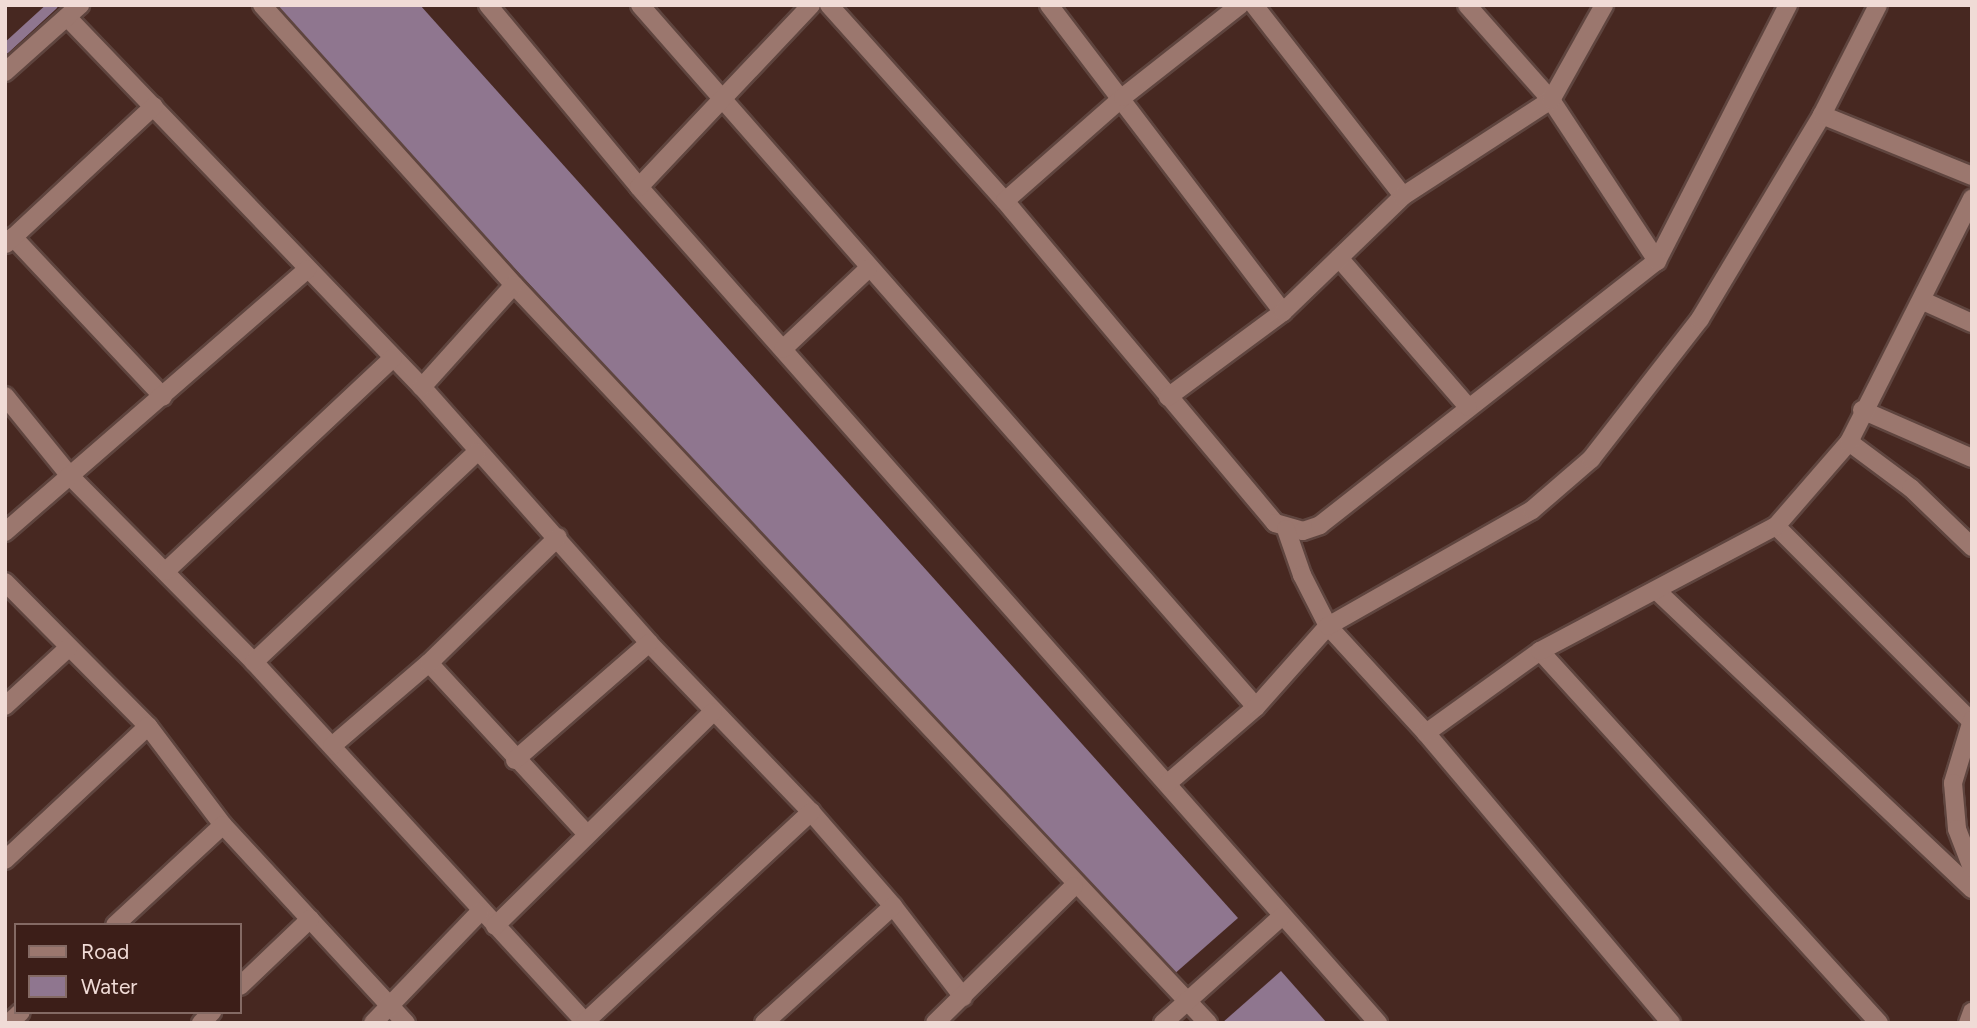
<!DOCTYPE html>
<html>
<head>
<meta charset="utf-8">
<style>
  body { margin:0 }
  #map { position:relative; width:1977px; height:1028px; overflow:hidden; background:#472821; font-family:Figtree,sans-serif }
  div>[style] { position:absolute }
  .water>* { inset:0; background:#8f768f }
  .stream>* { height:10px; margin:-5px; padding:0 5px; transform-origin:5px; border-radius:5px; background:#8f768f }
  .roads { filter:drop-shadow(2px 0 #5f453f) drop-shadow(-2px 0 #5f453f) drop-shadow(0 2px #5f453f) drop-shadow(0 -2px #5f453f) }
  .minor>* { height:18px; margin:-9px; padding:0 9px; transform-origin:9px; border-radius:9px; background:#9b776e }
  span { translate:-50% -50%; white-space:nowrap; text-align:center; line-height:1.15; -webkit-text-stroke:7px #3c1e18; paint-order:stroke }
  .frame { position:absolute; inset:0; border:7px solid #f0dbd6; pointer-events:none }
  .legend { position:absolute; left:14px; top:923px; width:228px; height:91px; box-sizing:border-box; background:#3c1e18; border:2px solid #846a64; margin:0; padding:9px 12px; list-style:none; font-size:21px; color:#f0dbd6 }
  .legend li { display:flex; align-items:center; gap:14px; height:35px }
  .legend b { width:35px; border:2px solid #846a64 }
</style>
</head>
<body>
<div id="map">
  <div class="water">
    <i style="clip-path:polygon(270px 5px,420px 5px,1238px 918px,1172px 976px)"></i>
    <i style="clip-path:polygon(1281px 971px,1327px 1023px,1222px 1023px)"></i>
  </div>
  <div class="stream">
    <i style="left:5px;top:49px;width:65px;rotate:-42.5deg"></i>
  </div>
  <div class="roads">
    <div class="minor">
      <i style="left:262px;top:5px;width:377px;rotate:48deg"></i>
      <i style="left:514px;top:285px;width:1013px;rotate:46.76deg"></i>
      <i style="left:488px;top:5px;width:236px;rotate:50.3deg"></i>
      <i style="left:639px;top:187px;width:1116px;rotate:48.52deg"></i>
      <i style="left:640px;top:5px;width:934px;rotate:48.73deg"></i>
      <i style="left:829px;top:5px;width:263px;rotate:48.1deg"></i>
      <i style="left:1005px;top:201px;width:420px;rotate:50deg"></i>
      <i style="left:1275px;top:523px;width:29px;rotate:16deg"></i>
      <i style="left:1303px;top:531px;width:18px;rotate:-19deg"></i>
      <i style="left:1320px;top:525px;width:428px;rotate:-38.1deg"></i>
      <i style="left:1657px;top:261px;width:288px;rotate:-62.9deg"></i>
      <i style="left:1049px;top:5px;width:386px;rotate:52.7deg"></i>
      <i style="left:1254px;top:5px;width:242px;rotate:52deg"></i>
      <i style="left:1467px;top:5px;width:127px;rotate:48.5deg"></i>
      <i style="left:1551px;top:100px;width:193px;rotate:56.6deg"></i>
      <i style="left:67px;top:17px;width:513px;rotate:46.19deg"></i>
      <i style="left:422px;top:387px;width:342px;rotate:48.4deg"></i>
      <i style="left:649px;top:643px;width:234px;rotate:46.2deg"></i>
      <i style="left:811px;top:812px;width:125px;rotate:48.9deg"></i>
      <i style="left:893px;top:906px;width:115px;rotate:52.4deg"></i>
      <i style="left:5px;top:72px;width:101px;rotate:-41.8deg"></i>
      <i style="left:1822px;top:115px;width:162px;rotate:22.1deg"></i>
      <i style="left:639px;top:187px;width:250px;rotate:-46.6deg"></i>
      <i style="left:1005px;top:201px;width:157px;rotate:-41.4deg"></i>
      <i style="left:1123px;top:97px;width:149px;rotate:-38.2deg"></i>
      <i style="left:13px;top:237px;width:219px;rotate:46.8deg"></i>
      <i style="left:6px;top:244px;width:202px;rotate:-43deg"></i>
      <i style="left:1339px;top:258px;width:197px;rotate:49.1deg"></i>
      <i style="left:1923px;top:301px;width:54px;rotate:24.2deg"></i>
      <i style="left:783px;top:349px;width:117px;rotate:-43.3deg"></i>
      <i style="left:422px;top:387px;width:137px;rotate:-48deg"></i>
      <i style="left:5px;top:396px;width:103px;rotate:50.9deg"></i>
      <i style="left:70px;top:476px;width:262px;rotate:45.3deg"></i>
      <i style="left:254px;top:662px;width:490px;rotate:47.4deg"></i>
      <i style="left:1168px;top:397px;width:143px;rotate:-36.5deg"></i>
      <i style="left:1283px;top:312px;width:167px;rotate:-44deg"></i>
      <i style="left:1403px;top:196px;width:176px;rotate:-33deg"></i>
      <i style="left:1551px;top:100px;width:109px;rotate:-60.8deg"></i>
      <i style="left:1862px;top:410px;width:120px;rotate:23.6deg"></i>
      <i style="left:1849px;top:442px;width:77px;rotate:36.6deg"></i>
      <i style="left:1911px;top:488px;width:85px;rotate:44deg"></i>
      <i style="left:1776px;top:526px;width:276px;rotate:45deg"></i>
      <i style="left:1286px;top:529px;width:49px;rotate:70.8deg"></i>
      <i style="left:1302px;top:575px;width:57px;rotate:63deg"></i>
      <i style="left:1328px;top:626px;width:145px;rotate:47.5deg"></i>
      <i style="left:1426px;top:733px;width:380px;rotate:49.8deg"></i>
      <i style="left:5px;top:532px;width:401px;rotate:-41deg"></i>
      <i style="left:166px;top:571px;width:311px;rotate:-43.2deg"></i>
      <i style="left:5px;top:582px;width:203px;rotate:45.2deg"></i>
      <i style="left:148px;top:726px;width:124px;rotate:52.9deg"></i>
      <i style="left:223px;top:825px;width:270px;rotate:47.3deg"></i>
      <i style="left:1657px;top:591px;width:434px;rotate:43.4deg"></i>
      <i style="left:1540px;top:651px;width:503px;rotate:47.66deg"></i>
      <i style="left:254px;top:662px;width:306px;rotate:-43.3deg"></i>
      <i style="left:429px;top:663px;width:233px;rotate:47.3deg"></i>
      <i style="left:5px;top:706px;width:86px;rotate:-42.6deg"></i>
      <i style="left:1972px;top:720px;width:66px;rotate:106.8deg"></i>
      <i style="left:1953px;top:783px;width:46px;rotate:85deg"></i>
      <i style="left:1957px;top:829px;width:42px;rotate:69deg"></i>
      <i style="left:1426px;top:733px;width:140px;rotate:-35.7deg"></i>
      <i style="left:1540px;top:651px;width:267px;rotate:-27.9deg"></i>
      <i style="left:1776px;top:526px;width:111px;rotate:-49deg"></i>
      <i style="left:1849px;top:442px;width:273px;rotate:-63.2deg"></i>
      <i style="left:332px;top:746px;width:128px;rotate:-40.6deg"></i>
      <i style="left:429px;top:663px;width:180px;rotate:-44.3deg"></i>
      <i style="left:515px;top:760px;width:178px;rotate:-41.1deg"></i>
      <i style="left:1168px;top:783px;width:116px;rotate:-40.8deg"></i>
      <i style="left:1256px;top:707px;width:108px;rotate:-48.4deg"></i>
      <i style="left:1328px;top:626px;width:235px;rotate:-29.6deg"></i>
      <i style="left:1532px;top:510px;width:78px;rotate:-40.8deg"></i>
      <i style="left:1591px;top:459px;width:177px;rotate:-52.1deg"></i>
      <i style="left:1700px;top:319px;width:238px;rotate:-59.1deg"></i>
      <i style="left:1822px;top:115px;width:123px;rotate:-63deg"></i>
      <i style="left:5px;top:860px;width:196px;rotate:-43.1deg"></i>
      <i style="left:115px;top:925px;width:147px;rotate:-42.8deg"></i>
      <i style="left:495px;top:926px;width:305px;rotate:-44.5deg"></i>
      <i style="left:240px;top:986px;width:97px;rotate:-43.7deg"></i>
      <i style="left:585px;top:1022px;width:309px;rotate:-42.9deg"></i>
      <i style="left:9px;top:1023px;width:16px;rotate:-43deg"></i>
      <i style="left:201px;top:1023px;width:16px;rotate:-45deg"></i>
      <i style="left:373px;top:1023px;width:154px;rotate:-46.1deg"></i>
      <i style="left:764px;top:1023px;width:174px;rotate:-42.2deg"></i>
      <i style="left:935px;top:1023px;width:195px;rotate:-44.6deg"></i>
      <i style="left:1163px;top:1023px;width:159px;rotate:-41.9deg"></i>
      <i style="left:1968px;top:1023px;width:12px;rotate:-70deg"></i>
    </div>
  </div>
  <div class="frame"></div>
  <ul class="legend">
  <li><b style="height:9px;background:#9b776e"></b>Road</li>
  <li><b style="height:19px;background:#8f768f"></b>Water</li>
  </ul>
</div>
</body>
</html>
